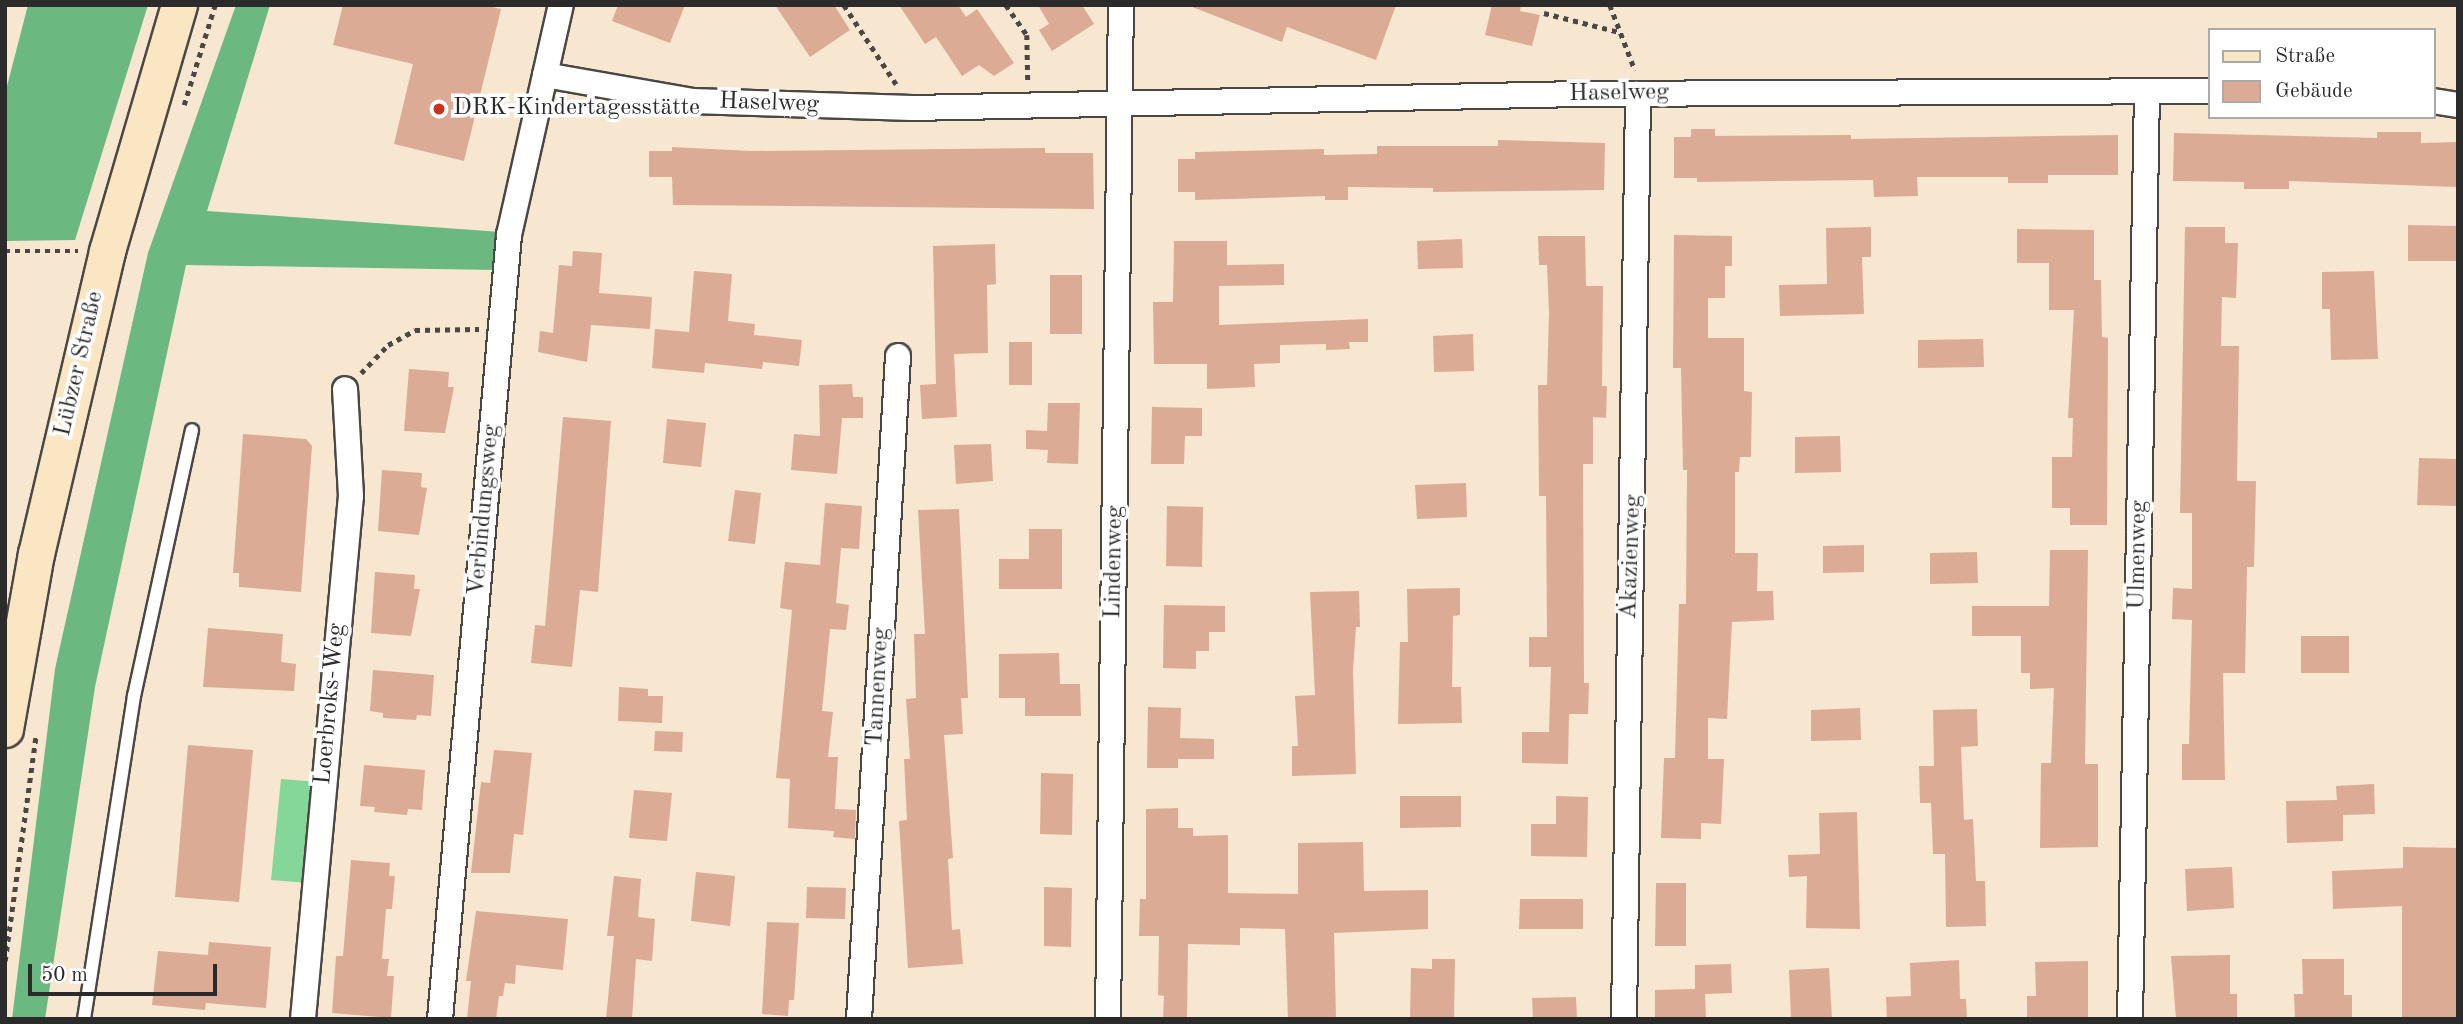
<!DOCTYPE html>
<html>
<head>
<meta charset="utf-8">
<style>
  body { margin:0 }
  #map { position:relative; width:2463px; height:1024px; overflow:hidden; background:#f7e6d0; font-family:"Old Standard TT",serif }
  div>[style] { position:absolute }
  .green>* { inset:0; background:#84d798 }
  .forest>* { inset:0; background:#6bb880 }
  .building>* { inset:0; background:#dcab95 }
  .path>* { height:4.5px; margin-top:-2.25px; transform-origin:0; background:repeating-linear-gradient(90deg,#4a4744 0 5px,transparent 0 10px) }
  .roads { filter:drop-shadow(2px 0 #4a4744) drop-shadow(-2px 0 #4a4744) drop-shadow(0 2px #4a4744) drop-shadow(0 -2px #4a4744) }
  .lane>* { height:12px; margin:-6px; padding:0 6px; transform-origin:6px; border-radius:6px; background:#fff }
  .street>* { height:24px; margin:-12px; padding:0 12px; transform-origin:12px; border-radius:12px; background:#fff }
  .secondary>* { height:35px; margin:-17.5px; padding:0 17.5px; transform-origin:17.5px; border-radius:17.5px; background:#fbe6c4 }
  .dots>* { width:19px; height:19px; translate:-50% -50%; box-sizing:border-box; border:4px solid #fff; border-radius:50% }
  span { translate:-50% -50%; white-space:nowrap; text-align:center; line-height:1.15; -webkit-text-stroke:7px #fff; paint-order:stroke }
  .street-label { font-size:24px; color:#2b2b2b }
  .poi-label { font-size:24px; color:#2b2b2b }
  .left { translate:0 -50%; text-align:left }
  .frame { position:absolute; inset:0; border:7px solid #2b2b2b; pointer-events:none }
  .legend { position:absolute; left:2208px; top:28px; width:228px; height:91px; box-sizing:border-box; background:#fff; border:2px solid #aaa; margin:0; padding:9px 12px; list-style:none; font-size:21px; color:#2b2b2b }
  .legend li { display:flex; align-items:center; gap:14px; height:35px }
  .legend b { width:35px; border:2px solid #aaa }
  .scale { position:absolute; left:28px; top:964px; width:189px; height:32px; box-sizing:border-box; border:4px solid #2b2b2b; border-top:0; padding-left:9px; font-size:21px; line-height:24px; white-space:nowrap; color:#2b2b2b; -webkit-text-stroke:5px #fff; paint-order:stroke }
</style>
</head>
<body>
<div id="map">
  <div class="green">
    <i style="clip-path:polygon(281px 779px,318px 782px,308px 883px,271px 880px)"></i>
  </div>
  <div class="forest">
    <i style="clip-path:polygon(28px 5px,148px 5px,75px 240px,5px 241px,5px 94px)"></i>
    <i style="clip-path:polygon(236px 5px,270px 5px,207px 211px,501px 232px,497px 270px,186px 265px,95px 687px,45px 1019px,12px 1019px,55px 669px,148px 253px)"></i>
  </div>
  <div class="building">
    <i style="clip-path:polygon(343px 5px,484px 5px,501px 9px,464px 161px,394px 144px,413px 64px,333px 45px)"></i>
    <i style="clip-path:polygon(618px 5px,685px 5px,670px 43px,612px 21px)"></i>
    <i style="clip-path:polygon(775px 5px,834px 5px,850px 30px,810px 57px)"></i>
    <i style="clip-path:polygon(899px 5px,958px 5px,966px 17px,977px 9px,1014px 63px,994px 76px,979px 65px,962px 76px,936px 37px,925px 44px)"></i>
    <i style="clip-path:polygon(1038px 5px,1082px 5px,1094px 24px,1052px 51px,1039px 30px,1049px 24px)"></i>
    <i style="clip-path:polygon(1187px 5px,1396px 5px,1376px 60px,1287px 27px,1282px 42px)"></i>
    <i style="clip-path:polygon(1492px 5px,1521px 5px,1520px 11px,1540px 15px,1532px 46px,1485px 35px)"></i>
    <i style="clip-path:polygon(1691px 129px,1715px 129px,1715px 136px,1851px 135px,1851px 139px,2118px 135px,2118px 175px,2048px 175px,2048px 183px,2008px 183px,2008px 177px,1917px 177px,1918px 196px,1874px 197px,1873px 180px,1697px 182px,1697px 178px,1674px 178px,1674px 137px,1691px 137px)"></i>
    <i style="clip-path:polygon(2377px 132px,2421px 132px,2421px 143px,2458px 142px,2458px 187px,2289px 181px,2289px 189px,2244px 189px,2244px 182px,2173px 181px,2174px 133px,2377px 138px)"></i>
    <i style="clip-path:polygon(1498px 140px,1605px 143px,1604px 190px,1433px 192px,1433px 188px,1348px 187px,1348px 200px,1325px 200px,1325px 196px,1195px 200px,1195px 192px,1178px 192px,1178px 159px,1195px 159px,1195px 152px,1324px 149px,1324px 155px,1377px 154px,1377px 146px,1498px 146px)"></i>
    <i style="clip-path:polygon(672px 147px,750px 151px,1045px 148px,1045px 153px,1093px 153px,1094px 209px,673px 205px,672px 177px,649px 177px,649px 151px,672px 151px)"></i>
    <i style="clip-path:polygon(2408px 225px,2458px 226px,2458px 261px,2408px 261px)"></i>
    <i style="clip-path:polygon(1871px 227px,1871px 257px,1862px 257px,1864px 314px,1780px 316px,1779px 285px,1827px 284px,1826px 228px)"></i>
    <i style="clip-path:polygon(2185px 227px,2225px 227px,2225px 243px,2238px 243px,2236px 298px,2222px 297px,2221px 346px,2239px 346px,2237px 481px,2256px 481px,2254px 567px,2247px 567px,2245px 673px,2223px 673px,2225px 780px,2182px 780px,2182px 744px,2189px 744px,2192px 620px,2172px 619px,2173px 588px,2192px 589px,2192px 513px,2180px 513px)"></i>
    <i style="clip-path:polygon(2017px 229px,2094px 230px,2094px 280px,2101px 280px,2102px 337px,2108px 338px,2107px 525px,2070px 525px,2070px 508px,2052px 508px,2052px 457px,2072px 457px,2073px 418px,2068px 418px,2074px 310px,2049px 310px,2049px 263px,2017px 263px)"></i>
    <i style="clip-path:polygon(1674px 235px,1732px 236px,1732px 266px,1725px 266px,1725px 298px,1708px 298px,1708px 338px,1744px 338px,1744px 391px,1752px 392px,1751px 457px,1740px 457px,1739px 472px,1735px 472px,1735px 553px,1758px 553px,1757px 591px,1773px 591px,1774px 620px,1732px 622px,1727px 719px,1708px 718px,1708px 759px,1724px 759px,1721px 824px,1701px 823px,1701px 839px,1661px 838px,1664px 758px,1675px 758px,1679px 604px,1686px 604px,1687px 470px,1683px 470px,1681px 368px,1673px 368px)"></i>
    <i style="clip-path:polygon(1538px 236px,1585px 236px,1586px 286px,1603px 286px,1602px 386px,1607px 386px,1606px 418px,1593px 417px,1593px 464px,1583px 464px,1584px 683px,1589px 683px,1588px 714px,1569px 714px,1568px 764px,1522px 763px,1522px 732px,1549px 732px,1551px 667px,1529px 667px,1529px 637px,1547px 637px,1546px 496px,1539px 496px,1538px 385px,1547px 385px,1549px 312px,1547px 265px,1539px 265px)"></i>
    <i style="clip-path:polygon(1462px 239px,1463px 268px,1418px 269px,1417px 241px)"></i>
    <i style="clip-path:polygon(1174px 241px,1227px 241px,1227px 265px,1284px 264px,1284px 285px,1219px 286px,1219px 325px,1368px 319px,1368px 342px,1349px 342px,1350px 349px,1326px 350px,1326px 344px,1280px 345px,1280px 363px,1254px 364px,1255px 387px,1207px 389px,1207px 364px,1154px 364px,1153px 302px,1173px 302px)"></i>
    <i style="clip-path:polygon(995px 244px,996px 284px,987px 285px,988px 353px,954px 354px,957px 417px,922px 419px,920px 385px,936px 384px,933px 246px)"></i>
    <i style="clip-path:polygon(573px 251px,602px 253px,599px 293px,652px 297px,650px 329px,591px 325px,587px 362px,538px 352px,540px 331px,553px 333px,559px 265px,572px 266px)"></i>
    <i style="clip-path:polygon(694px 271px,732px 274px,728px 321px,755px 324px,754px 335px,802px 340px,799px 366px,763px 362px,762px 369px,705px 363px,704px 373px,652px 368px,655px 329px,689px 332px)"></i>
    <i style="clip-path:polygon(2374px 271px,2378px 359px,2331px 360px,2330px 309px,2322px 309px,2322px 272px)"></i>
    <i style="clip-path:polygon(1050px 275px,1082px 275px,1082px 334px,1050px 334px)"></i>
    <i style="clip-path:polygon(1473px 334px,1474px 371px,1434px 372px,1433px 336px)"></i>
    <i style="clip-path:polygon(1983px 339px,1984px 367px,1918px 368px,1918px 340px)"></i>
    <i style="clip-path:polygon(1009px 342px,1032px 342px,1032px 385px,1009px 385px)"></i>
    <i style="clip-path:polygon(409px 369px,449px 372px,448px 387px,454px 387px,445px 433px,404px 431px)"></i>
    <i style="clip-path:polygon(852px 384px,853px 397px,863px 397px,863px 418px,842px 418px,837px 474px,791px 470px,794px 434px,820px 436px,819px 385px)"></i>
    <i style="clip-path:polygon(1048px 403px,1080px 403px,1078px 464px,1047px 463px,1048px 450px,1026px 449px,1026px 430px,1047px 431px)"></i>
    <i style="clip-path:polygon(1152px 407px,1202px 408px,1202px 436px,1185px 436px,1184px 464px,1151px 464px)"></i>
    <i style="clip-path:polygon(563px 417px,611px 421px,598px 592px,580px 590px,572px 667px,531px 663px,535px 625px,545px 626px)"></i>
    <i style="clip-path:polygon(667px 419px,706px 423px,701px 467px,663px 463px)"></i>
    <i style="clip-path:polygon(243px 434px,306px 439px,312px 446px,301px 592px,239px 587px,239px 573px,233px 573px)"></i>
    <i style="clip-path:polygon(1840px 436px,1841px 472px,1795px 473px,1795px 437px)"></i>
    <i style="clip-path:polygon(991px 444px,993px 481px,956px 484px,954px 445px)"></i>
    <i style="clip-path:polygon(2419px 458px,2458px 459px,2458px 506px,2417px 505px)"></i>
    <i style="clip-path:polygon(382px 470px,422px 473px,421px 487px,427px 488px,419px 535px,378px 531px)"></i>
    <i style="clip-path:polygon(1466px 483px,1467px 517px,1417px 519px,1415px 485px)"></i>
    <i style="clip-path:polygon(735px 490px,761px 493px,755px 544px,728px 541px)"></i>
    <i style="clip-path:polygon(825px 503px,862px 506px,859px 549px,841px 548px,836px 603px,849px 605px,846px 630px,830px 629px,822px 711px,833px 712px,828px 757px,838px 757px,835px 809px,856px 810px,855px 839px,833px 837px,834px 831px,788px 828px,790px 779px,776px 778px,792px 610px,780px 608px,785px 562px,820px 565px)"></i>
    <i style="clip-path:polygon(1167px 506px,1203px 507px,1202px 567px,1166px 566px)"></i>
    <i style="clip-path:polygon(959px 509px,968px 698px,961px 698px,963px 734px,944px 735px,953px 858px,948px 859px,952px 930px,960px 929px,963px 964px,908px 968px,899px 821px,907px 820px,904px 759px,910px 759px,906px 699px,916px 698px,914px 634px,925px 634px,918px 510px)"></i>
    <i style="clip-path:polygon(1029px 529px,1062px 529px,1062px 589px,999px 589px,999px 559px,1029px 559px)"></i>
    <i style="clip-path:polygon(1864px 545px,1864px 572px,1823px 573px,1823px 546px)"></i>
    <i style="clip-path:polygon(2050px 550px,2088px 550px,2085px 764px,2098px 764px,2098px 847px,2040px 848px,2041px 763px,2051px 763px,2054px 688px,2030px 689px,2030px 673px,2021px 673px,2021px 636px,1972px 636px,1972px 606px,2049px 606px)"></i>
    <i style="clip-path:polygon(1977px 552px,1978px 583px,1930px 584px,1930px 553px)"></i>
    <i style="clip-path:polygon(375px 572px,415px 575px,414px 589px,420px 589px,411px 636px,371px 633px)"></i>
    <i style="clip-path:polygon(1460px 588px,1460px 615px,1453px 616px,1452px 687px,1461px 687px,1462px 723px,1398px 724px,1400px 642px,1408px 642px,1407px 589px)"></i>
    <i style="clip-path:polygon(1359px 591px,1360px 627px,1356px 627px,1353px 670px,1356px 774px,1292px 776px,1292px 746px,1298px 746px,1295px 696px,1315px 695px,1310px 592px)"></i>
    <i style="clip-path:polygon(1164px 605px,1225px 606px,1225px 632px,1209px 632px,1209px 651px,1196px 651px,1196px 669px,1163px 668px)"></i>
    <i style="clip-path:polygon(208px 628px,283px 634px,281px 662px,296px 664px,294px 691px,203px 687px)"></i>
    <i style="clip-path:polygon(2301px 636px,2349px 636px,2349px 673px,2301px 673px)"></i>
    <i style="clip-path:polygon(1059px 653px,1060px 684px,1080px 684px,1081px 716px,1025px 716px,1025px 698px,999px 698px,999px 654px)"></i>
    <i style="clip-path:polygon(373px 670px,434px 675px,431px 716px,417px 715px,416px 720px,383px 718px,383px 713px,370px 711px)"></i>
    <i style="clip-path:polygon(619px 687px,648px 689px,648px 696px,663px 696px,662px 723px,618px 721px)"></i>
    <i style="clip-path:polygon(1148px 707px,1181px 708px,1180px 738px,1214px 739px,1214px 759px,1178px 759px,1178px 768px,1147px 768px)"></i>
    <i style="clip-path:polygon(1860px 708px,1861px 740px,1811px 741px,1811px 710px)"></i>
    <i style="clip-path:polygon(1977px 709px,1978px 746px,1961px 747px,1964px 820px,1973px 819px,1976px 881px,1985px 881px,1986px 926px,1946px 927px,1945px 854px,1933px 854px,1931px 803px,1920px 803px,1919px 766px,1934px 766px,1933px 710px)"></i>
    <i style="clip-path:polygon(655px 731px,683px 732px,682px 752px,654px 751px)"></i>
    <i style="clip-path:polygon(188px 745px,253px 750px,239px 902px,175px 897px)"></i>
    <i style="clip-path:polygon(494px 750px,532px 753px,523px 835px,514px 834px,510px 873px,471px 873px,481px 782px,490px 783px)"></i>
    <i style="clip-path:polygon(364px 765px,425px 770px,422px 810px,408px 809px,407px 815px,374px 812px,375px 807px,360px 806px)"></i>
    <i style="clip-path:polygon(1041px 773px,1073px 774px,1072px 835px,1040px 834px)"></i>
    <i style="clip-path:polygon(2374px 784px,2375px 814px,2343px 815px,2343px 841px,2287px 843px,2286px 801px,2337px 800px,2336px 786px)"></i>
    <i style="clip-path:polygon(634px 790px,672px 793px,667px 841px,629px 838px)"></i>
    <i style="clip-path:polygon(1400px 796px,1461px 796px,1461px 827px,1400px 828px)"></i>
    <i style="clip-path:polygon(1556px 796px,1588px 797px,1587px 857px,1531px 856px,1531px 824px,1556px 824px)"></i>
    <i style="clip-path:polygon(1178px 808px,1178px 828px,1193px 828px,1193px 836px,1228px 835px,1228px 893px,1298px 894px,1298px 843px,1363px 842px,1364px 891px,1428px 890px,1428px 929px,1334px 933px,1336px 1019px,1288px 1019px,1285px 929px,1240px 928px,1240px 945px,1188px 944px,1187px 1019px,1163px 1019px,1164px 996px,1158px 995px,1159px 936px,1139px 936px,1140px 899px,1146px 899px,1146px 809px)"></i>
    <i style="clip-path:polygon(1857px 812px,1860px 929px,1806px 928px,1807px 876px,1789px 877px,1788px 855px,1820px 854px,1819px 813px)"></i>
    <i style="clip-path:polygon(2403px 847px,2458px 848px,2458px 1019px,2402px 1019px,2402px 906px,2333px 909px,2332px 871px,2403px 868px)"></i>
    <i style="clip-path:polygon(351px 860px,390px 863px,389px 876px,395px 876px,392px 909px,386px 909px,382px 959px,389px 959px,387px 976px,394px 976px,391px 1018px,332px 1013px,336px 956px,343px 956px)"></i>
    <i style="clip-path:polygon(2232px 867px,2234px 908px,2187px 911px,2185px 869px)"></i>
    <i style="clip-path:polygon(696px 872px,735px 876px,730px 926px,691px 921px)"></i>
    <i style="clip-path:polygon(614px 876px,641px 879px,638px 917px,655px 919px,652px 961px,636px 959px,632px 1019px,606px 1019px,614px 936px,607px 936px)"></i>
    <i style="clip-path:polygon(1656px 883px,1686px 883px,1686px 946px,1655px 946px)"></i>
    <i style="clip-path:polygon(807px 887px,846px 888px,845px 919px,806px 918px)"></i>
    <i style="clip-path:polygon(1044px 887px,1072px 888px,1071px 947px,1044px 946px)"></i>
    <i style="clip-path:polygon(1520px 899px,1583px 899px,1583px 929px,1519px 929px)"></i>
    <i style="clip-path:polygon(476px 911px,568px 919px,563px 970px,516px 965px,515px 984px,505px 983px,503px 996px,499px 996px,496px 1019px,467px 1019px,471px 981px,466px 981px)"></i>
    <i style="clip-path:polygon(767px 922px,799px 923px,794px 1000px,789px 1000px,788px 1016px,762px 1014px)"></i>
    <i style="clip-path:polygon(209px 942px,271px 947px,266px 1008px,206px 1003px,205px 1010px,152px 1005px,158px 951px,208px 955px)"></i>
    <i style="clip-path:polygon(2230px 955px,2230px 994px,2237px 994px,2237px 1019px,2176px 1019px,2171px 956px)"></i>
    <i style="clip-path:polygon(1432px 959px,1455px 959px,1454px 1019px,1410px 1019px,1411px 968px,1432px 969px)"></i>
    <i style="clip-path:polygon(2302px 959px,2344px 959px,2344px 995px,2352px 995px,2352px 1019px,2295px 1019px,2294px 994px,2303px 994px)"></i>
    <i style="clip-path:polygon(1959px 960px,1960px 999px,1966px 999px,1967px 1019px,1887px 1019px,1886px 997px,1911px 996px,1910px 963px)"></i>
    <i style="clip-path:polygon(2088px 961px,2088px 1019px,2027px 1019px,2027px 996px,2036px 996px,2035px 962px)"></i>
    <i style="clip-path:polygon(1731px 964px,1732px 993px,1705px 994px,1706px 1019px,1655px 1019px,1655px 990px,1695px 989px,1695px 965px)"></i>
    <i style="clip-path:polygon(1829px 968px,1832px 1019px,1791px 1019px,1789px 970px)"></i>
    <i style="clip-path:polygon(1576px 997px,1577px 1019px,1533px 1019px,1532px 998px)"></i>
  </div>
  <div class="path">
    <i style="left:844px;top:5px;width:95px;rotate:56.6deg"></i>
    <i style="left:1006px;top:5px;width:37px;rotate:55deg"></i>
    <i style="left:1027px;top:35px;width:49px;rotate:88.8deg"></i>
    <i style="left:1610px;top:5px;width:70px;rotate:69deg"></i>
    <i style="left:1544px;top:13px;width:77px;rotate:14.2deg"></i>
    <i style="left:184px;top:105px;width:105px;rotate:-72.8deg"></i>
    <i style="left:5px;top:251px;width:73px"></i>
    <i style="left:361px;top:373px;width:39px;rotate:-46deg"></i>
    <i style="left:388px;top:345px;width:31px;rotate:-29deg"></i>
    <i style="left:415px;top:330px;width:64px;rotate:-0.9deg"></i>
    <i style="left:5px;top:961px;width:227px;rotate:-82.2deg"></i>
  </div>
  <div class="roads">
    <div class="lane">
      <i style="left:84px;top:1019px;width:327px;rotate:-81.2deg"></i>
      <i style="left:134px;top:696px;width:272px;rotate:-77.7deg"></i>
    </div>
    <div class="street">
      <i style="left:545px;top:75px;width:149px;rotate:10deg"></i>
      <i style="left:692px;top:101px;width:220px;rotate:1.8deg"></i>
      <i style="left:912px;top:108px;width:670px;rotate:-1.2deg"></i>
      <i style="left:1582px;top:94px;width:627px;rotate:-0.27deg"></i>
      <i style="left:2433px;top:101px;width:25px;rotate:9deg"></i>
      <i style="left:303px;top:1019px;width:525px;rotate:-84.76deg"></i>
      <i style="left:351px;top:496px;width:107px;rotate:-93.2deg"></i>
      <i style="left:440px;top:1019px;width:787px;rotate:-84.97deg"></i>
      <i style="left:509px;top:235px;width:236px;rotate:-77.3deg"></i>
      <i style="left:859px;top:1019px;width:664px;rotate:-86.63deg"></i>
      <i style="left:1108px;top:1019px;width:1014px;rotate:-89.27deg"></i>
      <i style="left:1624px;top:1019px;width:924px;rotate:-89.13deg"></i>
      <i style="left:2130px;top:1019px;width:928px;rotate:-88.95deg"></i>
    </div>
    <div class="secondary">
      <i style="left:5px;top:729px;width:178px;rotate:-80deg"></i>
      <i style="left:36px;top:554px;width:311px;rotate:-76.8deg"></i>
      <i style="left:107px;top:251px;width:256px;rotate:-73.7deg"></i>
    </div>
  </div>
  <div class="dots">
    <i style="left:439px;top:109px;background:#c8321e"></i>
  </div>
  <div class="street-label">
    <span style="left:1619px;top:94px;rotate:-1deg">Haselweg</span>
    <span style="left:769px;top:104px;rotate:2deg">Haselweg</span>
    <span style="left:80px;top:364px;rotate:-77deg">Lübzer Straße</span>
    <span style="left:485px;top:510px;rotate:-85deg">Verbindungsweg</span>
    <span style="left:2139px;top:555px;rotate:-89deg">Ulmenweg</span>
    <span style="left:1632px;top:557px;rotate:-88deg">Akazienweg</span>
    <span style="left:1115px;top:562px;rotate:-89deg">Lindenweg</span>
    <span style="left:879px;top:687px;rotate:-87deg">Tannenweg</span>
    <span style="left:331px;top:704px;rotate:-85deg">Loerbroks-Weg</span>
  </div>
  <div class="poi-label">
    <span class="left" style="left:453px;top:109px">DRK-Kindertagesstätte</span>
  </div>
  <div class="frame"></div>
  <ul class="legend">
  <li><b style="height:9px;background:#fbe6c4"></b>Straße</li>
  <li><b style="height:19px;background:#dcab95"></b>Gebäude</li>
  </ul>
  <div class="scale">50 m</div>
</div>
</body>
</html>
